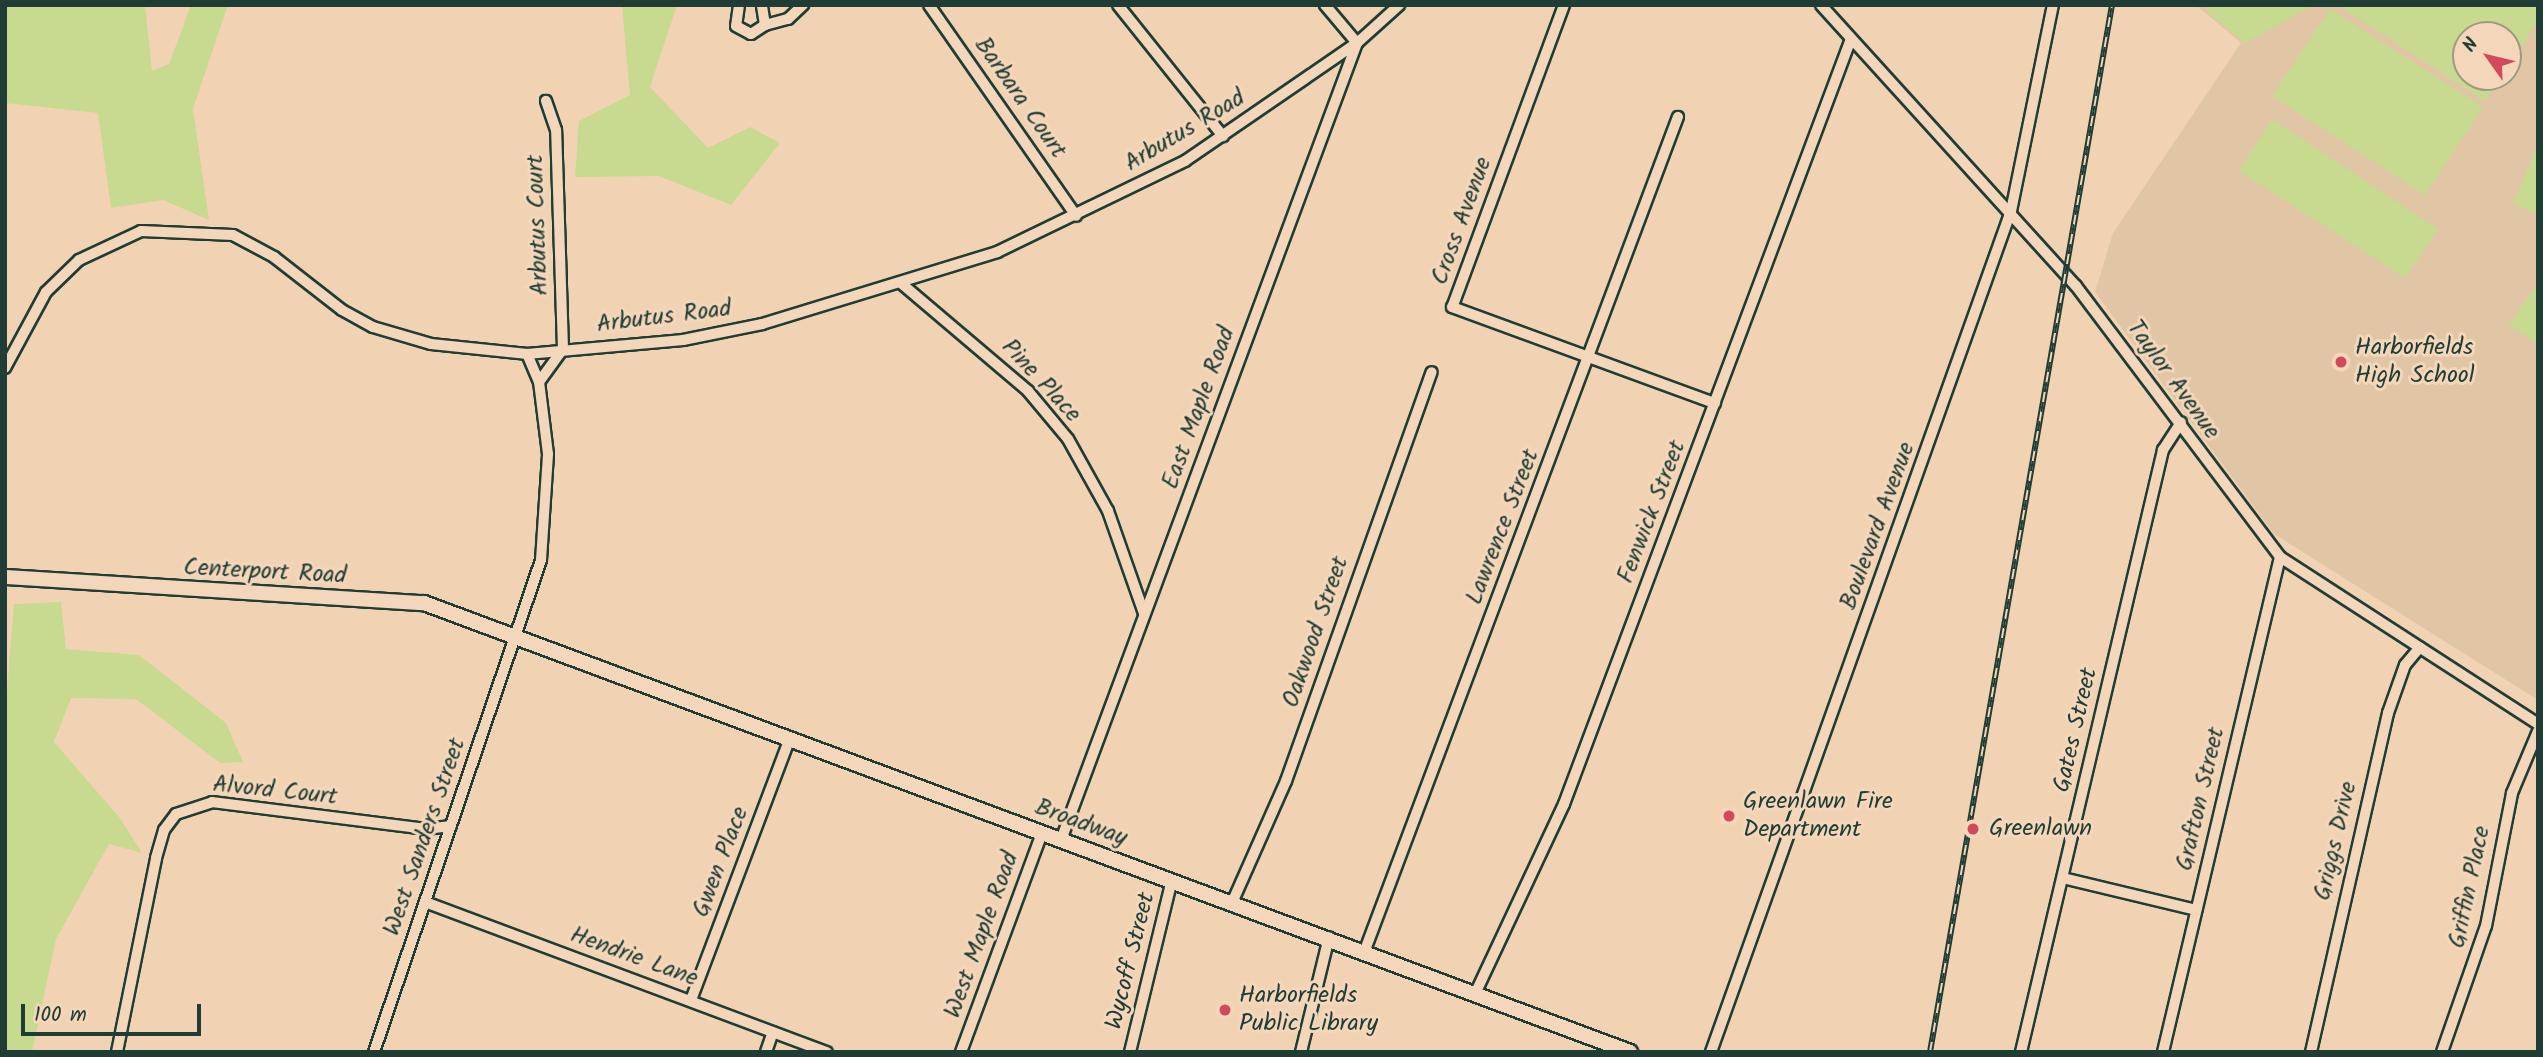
<!DOCTYPE html>
<html>
<head>
<meta charset="utf-8">
<style>
  body { margin:0 }
  #map { position:relative; width:2543px; height:1057px; overflow:hidden; background:#f1d3b3; font-family:Kalam,sans-serif }
  div>[style] { position:absolute }
  .built>* { inset:0; background:#e0c6a4 }
  .green>* { inset:0; background:#c8da8f }
  .roads { filter:drop-shadow(2px 0 #1f3d34) drop-shadow(-2px 0 #1f3d34) drop-shadow(0 2px #1f3d34) drop-shadow(0 -2px #1f3d34) }
  .street>* { height:10px; margin:-5px; padding:0 5px; transform-origin:5px; border-radius:5px; background:#f4d6ba }
  .secondary>* { height:14px; margin:-7px; padding:0 7px; transform-origin:7px; border-radius:7px; background:#f4d6ba }
  .rail>* { height:6px; margin-top:-3px; transform-origin:0; background:repeating-linear-gradient(90deg,#f4d6ba 0 10px,#1f3d34 0 20px); box-sizing:border-box; border-block:2px solid #1f3d34 }
  .dots>* { width:19px; height:19px; translate:-50% -50%; box-sizing:border-box; border:4px solid #f4d6ba; border-radius:50% }
  span { translate:-50% -50%; white-space:nowrap; text-align:center; line-height:1.15; -webkit-text-stroke:6px #f4d6ba; paint-order:stroke }
  .street-label { font-size:24px; color:#1f3d34 }
  .poi-label { font-size:24px; color:#1f3d34 }
  .left { translate:0 -50%; text-align:left }
  .frame { position:absolute; inset:0; border:7px solid #1f3d34; pointer-events:none }
  .north { position:absolute; left:2452px; top:21px; width:70px; height:70px; box-sizing:border-box; background:#f4d6ba; border:2px solid #9f9984; border-radius:50%; rotate:304deg; font-size:19px; font-weight:700; line-height:28px; text-align:center; color:#1f3d34 }
  .north::after { content:''; display:block; margin:auto; width:24px; height:32px; background:#d1495b; clip-path:polygon(50% 0,100% 100%,50% 72%,0 100%) }
  .scale { position:absolute; left:21px; top:1004px; width:180px; height:32px; box-sizing:border-box; border:4px solid #1f3d34; border-top:0; padding-left:9px; font-size:21px; line-height:24px; white-space:nowrap; color:#1f3d34; -webkit-text-stroke:5px #f4d6ba; paint-order:stroke }
</style>
</head>
<body>
<div id="map">
  <div class="built">
    <i style="clip-path:polygon(evenodd,2196px 5px,2538px 5px,2538px 700px,2274px 534px,2095px 292px,2113px 233px,2241px 43px,2196px 5px,2466px 35px,2508px 35px,2508px 77px,2466px 77px,2466px 35px)"></i>
  </div>
  <div class="green">
    <i style="clip-path:polygon(5px 5px,145px 5px,152px 71px,169px 64px,191px 5px,228px 5px,193px 109px,209px 220px,163px 200px,111px 208px,98px 113px,5px 103px)"></i>
    <i style="clip-path:polygon(622px 5px,677px 5px,650px 87px,708px 148px,750px 127px,780px 143px,731px 205px,659px 176px,575px 177px,579px 121px,630px 95px)"></i>
    <i style="clip-path:polygon(2207px 5px,2314px 5px,2245px 43px,2208px 13px)"></i>
    <i style="clip-path:polygon(2338px 5px,2538px 5px,2538px 21px,2508px 66px,2508px 35px,2466px 35px,2466px 77px,2501px 77px,2485px 101px)"></i>
    <i style="clip-path:polygon(2330px 9px,2483px 107px,2425px 195px,2272px 96px)"></i>
    <i style="clip-path:polygon(2272px 119px,2438px 229px,2405px 278px,2239px 171px)"></i>
    <i style="clip-path:polygon(2538px 144px,2538px 214px,2513px 204px)"></i>
    <i style="clip-path:polygon(2538px 282px,2538px 344px,2509px 325px)"></i>
    <i style="clip-path:polygon(61px 602px,66px 649px,139px 655px,226px 723px,243px 762px,220px 763px,136px 699px,71px 698px,54px 742px,119px 817px,142px 853px,109px 844px,56px 939px,32px 1052px,5px 1052px,5px 716px,14px 604px)"></i>
  </div>
  <div class="roads">
    <div class="street">
      <i style="left:739px;top:5px;width:21px;rotate:98deg"></i>
      <i style="left:736px;top:26px;width:17px;rotate:28deg"></i>
      <i style="left:751px;top:34px;width:17px;rotate:-33deg"></i>
      <i style="left:765px;top:25px;width:20px;rotate:-99deg"></i>
      <i style="left:929px;top:5px;width:257px;rotate:55.1deg"></i>
      <i style="left:1118px;top:5px;width:168px;rotate:51.3deg"></i>
      <i style="left:1564px;top:5px;width:322px;rotate:110.3deg"></i>
      <i style="left:1452px;top:307px;width:280px;rotate:20.1deg"></i>
      <i style="left:1821px;top:5px;width:379px;rotate:47.8deg"></i>
      <i style="left:2076px;top:286px;width:339px;rotate:53deg"></i>
      <i style="left:2280px;top:557px;width:307px;rotate:32.9deg"></i>
      <i style="left:765px;top:25px;width:24px;rotate:-15deg"></i>
      <i style="left:788px;top:19px;width:21px;rotate:-43deg"></i>
      <i style="left:902px;top:284px;width:165px;rotate:40.3deg"></i>
      <i style="left:1028px;top:391px;width:62px;rotate:50.2deg"></i>
      <i style="left:1068px;top:439px;width:82px;rotate:60.9deg"></i>
      <i style="left:1108px;top:511px;width:108px;rotate:70.6deg"></i>
      <i style="left:5px;top:368px;width:86px;rotate:-61.7deg"></i>
      <i style="left:46px;top:292px;width:46px;rotate:-44.1deg"></i>
      <i style="left:79px;top:260px;width:68px;rotate:-25.1deg"></i>
      <i style="left:141px;top:231px;width:92px;rotate:2.5deg"></i>
      <i style="left:233px;top:235px;width:47px;rotate:28.2deg"></i>
      <i style="left:274px;top:257px;width:86px;rotate:37.9deg"></i>
      <i style="left:342px;top:310px;width:35px;rotate:29deg"></i>
      <i style="left:373px;top:327px;width:60px;rotate:16.3deg"></i>
      <i style="left:431px;top:344px;width:97px;rotate:5.9deg"></i>
      <i style="left:527px;top:354px;width:157px;rotate:-5.1deg"></i>
      <i style="left:683px;top:340px;width:81px;rotate:-11.4deg"></i>
      <i style="left:762px;top:324px;width:246px;rotate:-17deg"></i>
      <i style="left:997px;top:252px;width:209px;rotate:-25.8deg"></i>
      <i style="left:1185px;top:161px;width:209px;rotate:-34.5deg"></i>
      <i style="left:1357px;top:43px;width:50px;rotate:-130.1deg"></i>
      <i style="left:539px;top:382px;width:41px;rotate:-54deg"></i>
      <i style="left:563px;top:349px;width:219px;rotate:-91.8deg"></i>
      <i style="left:556px;top:130px;width:31px;rotate:-109deg"></i>
      <i style="left:1061px;top:840px;width:850px;rotate:-69.63deg"></i>
      <i style="left:1357px;top:43px;width:57px;rotate:-42.1deg"></i>
      <i style="left:2063px;top:878px;width:137px;rotate:13.5deg"></i>
      <i style="left:425px;top:902px;width:429px;rotate:20.5deg"></i>
      <i style="left:1232px;top:903px;width:133px;rotate:-66.1deg"></i>
      <i style="left:1286px;top:781px;width:434px;rotate:-70.4deg"></i>
      <i style="left:1365px;top:950px;width:890px;rotate:-69.41deg"></i>
      <i style="left:1475px;top:994px;width:210px;rotate:-64.9deg"></i>
      <i style="left:1564px;top:804px;width:817px;rotate:-69.44deg"></i>
      <i style="left:691px;top:1000px;width:280px;rotate:-69.3deg"></i>
      <i style="left:117px;top:1052px;width:198px;rotate:-78.6deg"></i>
      <i style="left:156px;top:858px;width:29px;rotate:-74deg"></i>
      <i style="left:164px;top:830px;width:20px;rotate:-53deg"></i>
      <i style="left:176px;top:814px;width:38px;rotate:-18deg"></i>
      <i style="left:212px;top:802px;width:216px;rotate:7.2deg"></i>
      <i style="left:426px;top:829px;width:25px;rotate:-7deg"></i>
      <i style="left:374px;top:1052px;width:520px;rotate:-71.25deg"></i>
      <i style="left:541px;top:560px;width:106px;rotate:-86.2deg"></i>
      <i style="left:548px;top:454px;width:73px;rotate:-97.1deg"></i>
      <i style="left:539px;top:382px;width:30px;rotate:-113deg"></i>
      <i style="left:766px;top:1052px;width:21px;rotate:-71deg"></i>
      <i style="left:961px;top:1052px;width:233px;rotate:-69.7deg"></i>
      <i style="left:1130px;top:1052px;width:177px;rotate:-76.3deg"></i>
      <i style="left:1301px;top:1052px;width:118px;rotate:-76.3deg"></i>
      <i style="left:1711px;top:1052px;width:893px;rotate:-70.37deg"></i>
      <i style="left:2011px;top:211px;width:210px;rotate:-78.5deg"></i>
      <i style="left:2021px;top:1052px;width:619px;rotate:-76.73deg"></i>
      <i style="left:2163px;top:450px;width:33px;rotate:-57deg"></i>
      <i style="left:2163px;top:1052px;width:509px;rotate:-76.7deg"></i>
      <i style="left:2311px;top:1052px;width:348px;rotate:-77.2deg"></i>
      <i style="left:2388px;top:713px;width:51px;rotate:-70.5deg"></i>
      <i style="left:2405px;top:665px;width:23px;rotate:-50deg"></i>
      <i style="left:2442px;top:1052px;width:133px;rotate:-70.8deg"></i>
      <i style="left:2486px;top:926px;width:136px;rotate:-78.9deg"></i>
      <i style="left:2512px;top:793px;width:67px;rotate:-67.2deg"></i>
    </div>
    <div class="secondary">
      <i style="left:5px;top:577px;width:420px;rotate:3.6deg"></i>
      <i style="left:424px;top:603px;width:1287px;rotate:20.42deg"></i>
    </div>
  </div>
  <div class="rail">
    <i style="left:1930px;top:1052px;width:1063px;rotate:-80.14deg"></i>
  </div>
  <div class="dots">
    <i style="left:2341px;top:362px;background:#d1495b"></i>
    <i style="left:1729px;top:816px;background:#d1495b"></i>
    <i style="left:1973px;top:829px;background:#d1495b"></i>
    <i style="left:1225px;top:1010px;background:#d1495b"></i>
  </div>
  <div class="street-label">
    <span style="left:1020px;top:98px;rotate:55deg">Barbara Court</span>
    <span style="left:1185px;top:131px;rotate:-31deg">Arbutus Road</span>
    <span style="left:1462px;top:221px;rotate:-70deg">Cross Avenue</span>
    <span style="left:538px;top:225px;rotate:-92deg">Arbutus Court</span>
    <span style="left:664px;top:317px;rotate:-7deg">Arbutus Road</span>
    <span style="left:2173px;top:380px;rotate:54deg">Taylor Avenue</span>
    <span style="left:1041px;top:381px;rotate:47deg">Pine Place</span>
    <span style="left:1199px;top:408px;rotate:-70deg">East Maple Road</span>
    <span style="left:1652px;top:512px;rotate:-69deg">Fenwick Street</span>
    <span style="left:1878px;top:526px;rotate:-70deg">Boulevard Avenue</span>
    <span style="left:1503px;top:527px;rotate:-69deg">Lawrence Street</span>
    <span style="left:265px;top:572px;rotate:3deg">Centerport Road</span>
    <span style="left:1316px;top:632px;rotate:-71deg">Oakwood Street</span>
    <span style="left:2076px;top:730px;rotate:-77deg">Gates Street</span>
    <span style="left:275px;top:791px;rotate:6deg">Alvord Court</span>
    <span style="left:2201px;top:799px;rotate:-77deg">Grafton Street</span>
    <span style="left:1081px;top:823px;rotate:20deg">Broadway</span>
    <span style="left:425px;top:837px;rotate:-71deg">West Sanders Street</span>
    <span style="left:2336px;top:841px;rotate:-77deg">Griggs Drive</span>
    <span style="left:721px;top:862px;rotate:-69deg">Gwen Place</span>
    <span style="left:2470px;top:887px;rotate:-78deg">Griffin Place</span>
    <span style="left:982px;top:935px;rotate:-70deg">West Maple Road</span>
    <span style="left:634px;top:957px;rotate:20deg">Hendrie Lane</span>
    <span style="left:1131px;top:961px;rotate:-76deg">Wycoff Street</span>
  </div>
  <div class="poi-label">
    <span class="left" style="left:2355px;top:362px">Harborfields<br>High School</span>
    <span class="left" style="left:1743px;top:816px">Greenlawn Fire<br>Department</span>
    <span class="left" style="left:1989px;top:829px">Greenlawn</span>
    <span class="left" style="left:1239px;top:1010px">Harborfields<br>Public Library</span>
  </div>
  <div class="frame"></div>
  <div class="north">N</div>
  <div class="scale">100 m</div>
</div>
</body>
</html>
